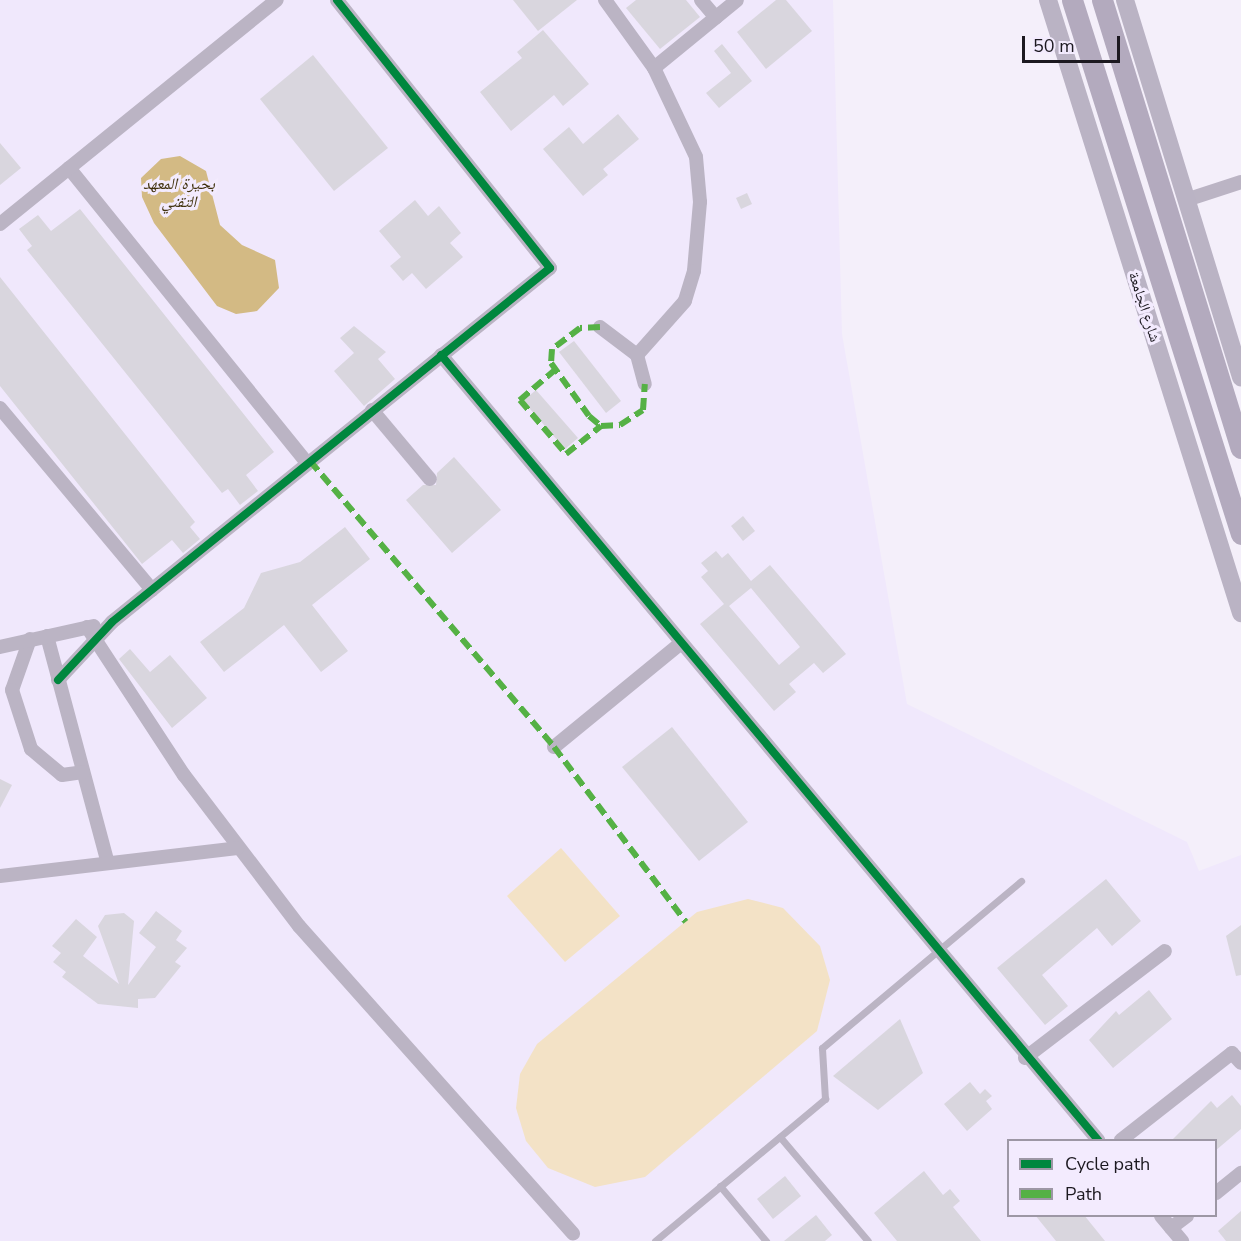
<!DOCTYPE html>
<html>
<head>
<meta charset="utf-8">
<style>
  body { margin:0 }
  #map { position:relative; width:1241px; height:1241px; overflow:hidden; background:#f4effa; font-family:"Nunito Sans","Noto Naskh Arabic",sans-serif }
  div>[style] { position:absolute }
  .built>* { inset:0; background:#f0e8fc }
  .green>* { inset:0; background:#f3e2c6 }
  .water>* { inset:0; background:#d3ba84 }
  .building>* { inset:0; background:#d9d6de }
  .lane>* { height:7px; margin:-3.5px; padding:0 3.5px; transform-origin:3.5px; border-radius:3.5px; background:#bbb4c4 }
  .street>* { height:14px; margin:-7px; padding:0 7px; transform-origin:7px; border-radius:7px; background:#bbb4c4 }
  .secondary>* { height:18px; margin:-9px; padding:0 9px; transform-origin:9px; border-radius:9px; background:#bab3c4 }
  .primary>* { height:21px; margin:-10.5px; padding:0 10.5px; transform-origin:10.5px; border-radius:10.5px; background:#b3aabe }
  .quiet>* { height:6px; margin-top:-3px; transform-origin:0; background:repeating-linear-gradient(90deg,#55b145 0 12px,transparent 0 18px) }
  .cycleway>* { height:8px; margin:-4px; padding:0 4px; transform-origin:4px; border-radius:4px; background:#00873e }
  span { translate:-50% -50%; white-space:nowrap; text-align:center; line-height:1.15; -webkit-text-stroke:6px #f3ebfe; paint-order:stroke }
  .street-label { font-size:15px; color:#1c1920 }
  .water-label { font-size:16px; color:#3f300c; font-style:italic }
  .legend { position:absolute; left:1007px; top:1139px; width:210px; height:78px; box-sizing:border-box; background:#f3ebfe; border:2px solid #9d97a5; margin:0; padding:8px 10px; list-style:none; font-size:18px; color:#1c1920 }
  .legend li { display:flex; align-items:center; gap:12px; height:30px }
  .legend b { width:30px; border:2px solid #9d97a5 }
  .scale { position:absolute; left:1022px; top:36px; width:98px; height:27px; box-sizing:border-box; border:3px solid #1c1920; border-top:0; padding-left:8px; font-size:18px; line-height:21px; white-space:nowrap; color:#1c1920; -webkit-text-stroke:4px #f3ebfe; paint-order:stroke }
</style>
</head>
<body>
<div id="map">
  <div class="built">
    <i style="clip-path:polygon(evenodd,0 0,833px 0,842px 334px,907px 704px,1187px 842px,1199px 871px,1241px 855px,1241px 1241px,0 1241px,0 0,1008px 1140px,1216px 1140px,1216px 1216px,1008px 1216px,1008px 1140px)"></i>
  </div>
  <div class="green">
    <i style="clip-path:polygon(561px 848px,620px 916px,565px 962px,507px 896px)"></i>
    <i style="clip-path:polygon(748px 899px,783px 908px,820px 946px,830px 980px,817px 1031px,645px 1177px,595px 1187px,548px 1168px,526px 1141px,516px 1108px,520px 1074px,537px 1044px,697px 912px)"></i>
  </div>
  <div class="water">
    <i style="clip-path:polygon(180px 156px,206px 171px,220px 225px,242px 245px,275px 260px,279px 288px,257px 311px,236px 314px,217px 306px,154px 223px,142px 197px,141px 178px,161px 159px)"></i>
  </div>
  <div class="building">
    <i style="clip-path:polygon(513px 0,577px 0,538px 31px)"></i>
    <i style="clip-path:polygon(636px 0,686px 0,700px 17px,660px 49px,626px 8px)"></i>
    <i style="clip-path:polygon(776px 0,786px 0,812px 31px,766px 69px,737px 32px)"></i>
    <i style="clip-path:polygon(543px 30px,589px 84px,563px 106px,554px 95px,511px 131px,480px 92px,522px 58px,517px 52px)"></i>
    <i style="clip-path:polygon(722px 44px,752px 81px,719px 108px,706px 93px,731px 73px,714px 51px)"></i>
    <i style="clip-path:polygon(313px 55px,388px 148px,334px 191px,260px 99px)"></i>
    <i style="clip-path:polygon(618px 114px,639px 139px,603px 169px,608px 175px,583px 196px,543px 149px,569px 127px,583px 144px)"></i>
    <i style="clip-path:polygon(0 143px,21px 168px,0 185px)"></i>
    <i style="clip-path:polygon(747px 193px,752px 204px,741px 209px,736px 198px)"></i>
    <i style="clip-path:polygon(415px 200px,428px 216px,439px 206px,461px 233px,450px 243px,463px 257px,426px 289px,412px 273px,403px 281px,390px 266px,401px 257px,379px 231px)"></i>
    <i style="clip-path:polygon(80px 209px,274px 452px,246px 475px,258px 491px,240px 505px,228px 489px,222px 493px,27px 250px,32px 246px,19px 229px,38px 215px,51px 231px)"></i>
    <i style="clip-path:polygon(0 277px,195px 522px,190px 527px,200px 539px,183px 553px,172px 540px,142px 564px,0 386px)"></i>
    <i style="clip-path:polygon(354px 326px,386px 352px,378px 359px,395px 379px,364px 406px,334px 371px,354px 353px,340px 338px)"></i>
    <i style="clip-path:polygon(574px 341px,621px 401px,606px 413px,559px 352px)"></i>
    <i style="clip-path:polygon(536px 390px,578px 438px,565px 449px,523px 401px)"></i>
    <i style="clip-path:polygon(454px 457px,501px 510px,452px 553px,406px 500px,423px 485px,436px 485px,437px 473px)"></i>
    <i style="clip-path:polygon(743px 516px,755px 531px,743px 541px,731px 526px)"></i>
    <i style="clip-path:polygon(345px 527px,370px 559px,312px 605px,348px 651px,321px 672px,284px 625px,224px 672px,200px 642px,244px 608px,261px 573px,300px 562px)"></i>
    <i style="clip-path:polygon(evenodd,716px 551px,722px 558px,728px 553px,751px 581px,770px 565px,846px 654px,823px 673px,814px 663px,789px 684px,796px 692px,774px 711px,700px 624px,724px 604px,701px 577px,708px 571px,701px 563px,716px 551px,751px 588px,800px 647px,779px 665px,729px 606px,751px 588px)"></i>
    <i style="clip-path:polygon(130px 649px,150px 672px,170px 655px,207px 698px,172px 728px,119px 659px)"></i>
    <i style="clip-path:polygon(672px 727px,748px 822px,699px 861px,622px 767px)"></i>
    <i style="clip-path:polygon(0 779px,12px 785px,0 808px)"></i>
    <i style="clip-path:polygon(1106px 879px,1141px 921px,1112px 946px,1097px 928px,1042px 975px,1068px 1006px,1045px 1025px,997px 968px)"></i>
    <i style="clip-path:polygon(156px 911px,182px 931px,176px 940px,187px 948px,175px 962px,181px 966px,155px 998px,138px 999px,138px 1008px,98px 1004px,62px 977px,66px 972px,53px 962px,61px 953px,52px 946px,76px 919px,97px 937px,83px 956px,119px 984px,98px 926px,105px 915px,124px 913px,134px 921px,128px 985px,156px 947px,139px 933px)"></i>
    <i style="clip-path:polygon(1241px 925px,1241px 975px,1236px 976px,1226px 936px)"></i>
    <i style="clip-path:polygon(1149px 990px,1172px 1019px,1113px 1068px,1089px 1040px,1116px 1011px,1119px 1015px)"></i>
    <i style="clip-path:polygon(900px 1019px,923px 1073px,878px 1110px,833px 1076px)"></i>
    <i style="clip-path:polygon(970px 1082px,980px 1094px,985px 1089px,992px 1096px,986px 1101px,992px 1109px,967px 1131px,944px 1104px)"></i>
    <i style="clip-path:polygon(1232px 1095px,1241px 1106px,1241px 1129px,1215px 1151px,1215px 1140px,1172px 1140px,1211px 1101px,1217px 1108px)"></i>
    <i style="clip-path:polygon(924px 1171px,943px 1195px,950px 1189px,960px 1201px,953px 1207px,981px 1241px,897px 1241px,874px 1213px)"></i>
    <i style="clip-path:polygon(785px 1176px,801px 1196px,773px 1219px,757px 1199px)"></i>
    <i style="clip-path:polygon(1241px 1211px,1241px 1241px,1226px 1241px,1218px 1231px)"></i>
    <i style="clip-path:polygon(816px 1215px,832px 1235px,825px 1241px,784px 1241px)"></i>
    <i style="clip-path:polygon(1035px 1215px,1084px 1215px,1105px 1241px,1056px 1241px)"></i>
  </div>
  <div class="lane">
    <i style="left:780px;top:1137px;width:136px;rotate:49.8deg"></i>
    <i style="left:720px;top:1186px;width:72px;rotate:50.1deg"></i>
    <i style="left:655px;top:1241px;width:222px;rotate:-39.9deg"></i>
    <i style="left:825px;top:1099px;width:51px;rotate:-93.4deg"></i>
    <i style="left:822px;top:1048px;width:260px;rotate:-40deg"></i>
  </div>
  <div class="street">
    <i style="left:605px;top:0;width:84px;rotate:54.2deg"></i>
    <i style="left:654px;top:68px;width:98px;rotate:64.7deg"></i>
    <i style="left:696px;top:157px;width:45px;rotate:84.9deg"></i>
    <i style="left:700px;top:202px;width:69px;rotate:95deg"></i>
    <i style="left:694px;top:271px;width:31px;rotate:107deg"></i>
    <i style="left:685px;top:301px;width:72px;rotate:131.6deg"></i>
    <i style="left:701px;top:0;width:23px;rotate:50deg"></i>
    <i style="left:654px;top:68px;width:107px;rotate:-39.3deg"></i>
    <i style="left:69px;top:168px;width:379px;rotate:51.1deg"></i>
    <i style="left:1186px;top:200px;width:58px;rotate:-18.1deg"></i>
    <i style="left:0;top:224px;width:356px;rotate:-39deg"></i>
    <i style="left:600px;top:327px;width:46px;rotate:37.1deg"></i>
    <i style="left:637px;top:355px;width:30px;rotate:75deg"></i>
    <i style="left:441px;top:355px;width:1024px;rotate:50.07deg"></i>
    <i style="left:0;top:408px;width:237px;rotate:50.1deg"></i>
    <i style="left:372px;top:410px;width:90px;rotate:50deg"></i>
    <i style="left:87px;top:627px;width:177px;rotate:56.8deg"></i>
    <i style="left:184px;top:775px;width:190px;rotate:52.7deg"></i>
    <i style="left:299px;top:926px;width:412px;rotate:48.3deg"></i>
    <i style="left:47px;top:636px;width:235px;rotate:75deg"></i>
    <i style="left:30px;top:639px;width:54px;rotate:109.4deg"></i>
    <i style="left:12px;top:690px;width:62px;rotate:72.1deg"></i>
    <i style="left:31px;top:749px;width:40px;rotate:40deg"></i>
    <i style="left:62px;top:775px;width:21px;rotate:-8deg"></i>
    <i style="left:0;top:647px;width:96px;rotate:-12.6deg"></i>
    <i style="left:58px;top:680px;width:79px;rotate:-47deg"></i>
    <i style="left:112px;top:622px;width:563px;rotate:-38.95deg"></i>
    <i style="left:550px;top:268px;width:342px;rotate:-128.5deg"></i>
    <i style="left:554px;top:747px;width:163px;rotate:-39.3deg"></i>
    <i style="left:0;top:876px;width:239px;rotate:-6.7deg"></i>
    <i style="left:1025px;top:1058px;width:176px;rotate:-37.4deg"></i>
    <i style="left:1121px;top:1140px;width:141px;rotate:-38.1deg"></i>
    <i style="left:1232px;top:1053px;width:13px;rotate:48deg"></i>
    <i style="left:1216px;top:1193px;width:32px;rotate:-39deg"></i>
    <i style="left:1161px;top:1216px;width:33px;rotate:50deg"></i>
    <i style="left:1171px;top:1228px;width:20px;rotate:-37deg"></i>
  </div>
  <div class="secondary">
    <i style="left:1048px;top:0;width:643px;rotate:72.52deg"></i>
    <i style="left:1125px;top:0;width:395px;rotate:72.9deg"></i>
  </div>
  <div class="primary">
    <i style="left:1072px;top:0;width:560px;rotate:72.44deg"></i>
    <i style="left:1102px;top:0;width:469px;rotate:72.8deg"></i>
  </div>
  <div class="quiet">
    <i style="left:600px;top:327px;width:20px;rotate:177deg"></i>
    <i style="left:580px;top:328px;width:35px;rotate:143deg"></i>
    <i style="left:552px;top:349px;width:14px;rotate:94deg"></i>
    <i style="left:551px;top:363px;width:65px;rotate:54.4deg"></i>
    <i style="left:589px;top:416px;width:16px;rotate:40deg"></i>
    <i style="left:601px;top:426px;width:19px;rotate:-3deg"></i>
    <i style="left:620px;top:425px;width:27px;rotate:-33deg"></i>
    <i style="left:643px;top:410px;width:26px;rotate:-86deg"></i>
    <i style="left:556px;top:369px;width:48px;rotate:139.3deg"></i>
    <i style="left:520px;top:400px;width:71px;rotate:49.6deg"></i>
    <i style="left:566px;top:454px;width:45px;rotate:-38.7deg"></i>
    <i style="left:310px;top:461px;width:376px;rotate:49.5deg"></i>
    <i style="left:554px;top:747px;width:219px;rotate:53deg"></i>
  </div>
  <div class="cycleway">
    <i style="left:441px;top:355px;width:1024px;rotate:50.07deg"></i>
    <i style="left:58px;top:680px;width:79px;rotate:-47deg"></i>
    <i style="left:112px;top:622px;width:563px;rotate:-38.95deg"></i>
    <i style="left:550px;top:268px;width:342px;rotate:-128.5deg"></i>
  </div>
  <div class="street-label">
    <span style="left:1144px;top:307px;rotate:72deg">شارع الجامعة</span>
  </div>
  <div class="water-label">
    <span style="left:179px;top:193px">بحيرة المعهد<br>التقني</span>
  </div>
  <ul class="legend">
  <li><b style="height:8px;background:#00873e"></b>Cycle path</li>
  <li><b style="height:8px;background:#55b145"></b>Path</li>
  </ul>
  <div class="scale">50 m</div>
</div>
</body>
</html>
